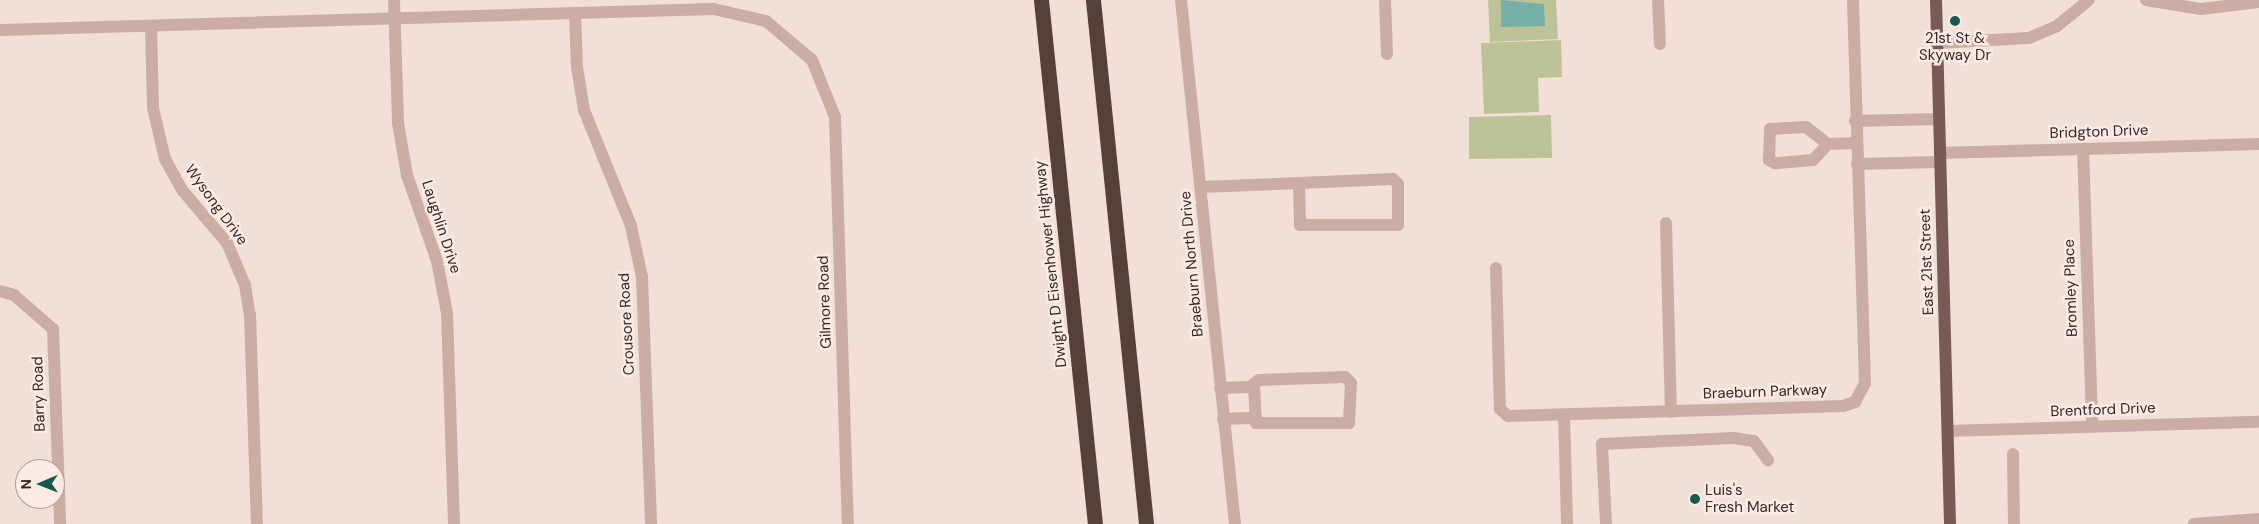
<!DOCTYPE html>
<html>
<head>
<meta charset="utf-8">
<style>
  body { margin:0 }
  #map { position:relative; width:2259px; height:524px; overflow:hidden; background:#f2e0d8; font-family:"DM Sans",sans-serif }
  div>[style] { position:absolute }
  .green>* { inset:0; background:#bdc297 }
  .water>* { inset:0; background:#75b1a6 }
  .minor>* { height:12px; margin:-6px; padding:0 6px; transform-origin:6px; border-radius:6px; background:#cbada3 }
  .major>* { height:12px; margin:-6px; padding:0 6px; transform-origin:6px; border-radius:6px; background:#795a56 }
  .highway>* { height:15px; margin:-7.5px; padding:0 7.5px; transform-origin:7.5px; border-radius:7.5px; background:#573f3c }
  .dots>* { width:14px; height:14px; translate:-50% -50%; box-sizing:border-box; border:2px solid #faebe4; border-radius:50% }
  span { translate:-50% -50%; white-space:nowrap; text-align:center; line-height:1.15; -webkit-text-stroke:5px #faebe4; paint-order:stroke }
  .poi-label { font-size:15px; color:#362726 }
  .left { translate:0 -50%; text-align:left }
  .street-label { font-size:15px; color:#362726 }
  .north { position:absolute; left:15px; top:459px; width:50px; height:50px; box-sizing:border-box; background:#faebe4; border:1px solid #ac9d98; border-radius:50%; rotate:269deg; font-size:14px; font-weight:700; line-height:20px; text-align:center; color:#362726 }
  .north::after { content:''; display:block; margin:auto; width:18px; height:22px; background:#19594f; clip-path:polygon(50% 0,100% 100%,50% 72%,0 100%) }
</style>
</head>
<body>
<div id="map">
  <div class="green">
    <i style="clip-path:polygon(1488px 0,1556px 0,1558px 39px,1490px 42px)"></i>
    <i style="clip-path:polygon(1561px 40px,1562px 77px,1538px 78px,1539px 112px,1484px 114px,1481px 43px)"></i>
    <i style="clip-path:polygon(1551px 115px,1552px 158px,1469px 159px,1469px 117px)"></i>
  </div>
  <div class="water">
    <i style="clip-path:polygon(1501px 0,1544px 4px,1545px 26px,1501px 27px)"></i>
  </div>
  <div class="minor">
    <i style="left:394px;top:0;width:123px;rotate:88.1deg"></i>
    <i style="left:398px;top:123px;width:53px;rotate:80.2deg"></i>
    <i style="left:407px;top:175px;width:91px;rotate:70.8deg"></i>
    <i style="left:437px;top:261px;width:53px;rotate:79.1deg"></i>
    <i style="left:447px;top:313px;width:211px;rotate:88.1deg"></i>
    <i style="left:1181px;top:0;width:527px;rotate:84.12deg"></i>
    <i style="left:1385px;top:0;width:54px;rotate:87.9deg"></i>
    <i style="left:1658px;top:0;width:44px;rotate:87.4deg"></i>
    <i style="left:2146px;top:0;width:56px;rotate:9.3deg"></i>
    <i style="left:2201px;top:9px;width:58px;rotate:-6.9deg"></i>
    <i style="left:575px;top:13px;width:54px;rotate:87.9deg"></i>
    <i style="left:577px;top:67px;width:44px;rotate:80.8deg"></i>
    <i style="left:584px;top:110px;width:125px;rotate:67.9deg"></i>
    <i style="left:631px;top:226px;width:52px;rotate:77.8deg"></i>
    <i style="left:642px;top:277px;width:247px;rotate:87.9deg"></i>
    <i style="left:151px;top:26px;width:82px;rotate:88.6deg"></i>
    <i style="left:153px;top:108px;width:52px;rotate:76.8deg"></i>
    <i style="left:165px;top:159px;width:37px;rotate:61deg"></i>
    <i style="left:183px;top:191px;width:68px;rotate:49.8deg"></i>
    <i style="left:227px;top:243px;width:46px;rotate:66.8deg"></i>
    <i style="left:245px;top:285px;width:30px;rotate:81deg"></i>
    <i style="left:250px;top:315px;width:209px;rotate:88.1deg"></i>
    <i style="left:0;top:30px;width:714px;rotate:-1.68deg"></i>
    <i style="left:714px;top:9px;width:53px;rotate:13deg"></i>
    <i style="left:766px;top:21px;width:60px;rotate:40.3deg"></i>
    <i style="left:812px;top:60px;width:61px;rotate:68deg"></i>
    <i style="left:835px;top:117px;width:407px;rotate:88.2deg"></i>
    <i style="left:1937px;top:43px;width:92px;rotate:-3.1deg"></i>
    <i style="left:2029px;top:38px;width:30px;rotate:-23deg"></i>
    <i style="left:2057px;top:26px;width:41px;rotate:-39.1deg"></i>
    <i style="left:1855px;top:121px;width:84px;rotate:-1.4deg"></i>
    <i style="left:1806px;top:127px;width:28px;rotate:38deg"></i>
    <i style="left:1828px;top:144px;width:22px;rotate:133deg"></i>
    <i style="left:1813px;top:160px;width:38px;rotate:175deg"></i>
    <i style="left:1775px;top:163px;width:7px;rotate:-153deg"></i>
    <i style="left:1769px;top:160px;width:31px;rotate:-88deg"></i>
    <i style="left:1770px;top:129px;width:36px;rotate:-3deg"></i>
    <i style="left:1828px;top:144px;width:28px;rotate:-2deg"></i>
    <i style="left:2083px;top:148px;width:278px;rotate:88.1deg"></i>
    <i style="left:1940px;top:153px;width:319px;rotate:-1.6deg"></i>
    <i style="left:1857px;top:164px;width:83px;rotate:-1.4deg"></i>
    <i style="left:1393px;top:179px;width:7px;rotate:45deg"></i>
    <i style="left:1398px;top:184px;width:41px;rotate:90deg"></i>
    <i style="left:1398px;top:225px;width:98px;rotate:180deg"></i>
    <i style="left:1300px;top:225px;width:42px;rotate:-91.4deg"></i>
    <i style="left:1299px;top:183px;width:94px;rotate:-2.4deg"></i>
    <i style="left:1201px;top:187px;width:98px;rotate:-2.3deg"></i>
    <i style="left:1666px;top:223px;width:189px;rotate:88.5deg"></i>
    <i style="left:1496px;top:268px;width:141px;rotate:88.4deg"></i>
    <i style="left:1500px;top:409px;width:11px;rotate:41deg"></i>
    <i style="left:1508px;top:416px;width:335px;rotate:-1.7deg"></i>
    <i style="left:1843px;top:406px;width:13px;rotate:-18deg"></i>
    <i style="left:1855px;top:402px;width:21px;rotate:-62deg"></i>
    <i style="left:1865px;top:383px;width:383px;rotate:-91.8deg"></i>
    <i style="left:0;top:291px;width:15px;rotate:16deg"></i>
    <i style="left:14px;top:295px;width:52px;rotate:41.1deg"></i>
    <i style="left:53px;top:329px;width:195px;rotate:87.9deg"></i>
    <i style="left:1345px;top:377px;width:8px;rotate:45deg"></i>
    <i style="left:1351px;top:383px;width:40px;rotate:92.9deg"></i>
    <i style="left:1349px;top:423px;width:93px;rotate:180deg"></i>
    <i style="left:1256px;top:423px;width:39px;rotate:-93deg"></i>
    <i style="left:1254px;top:384px;width:6px;rotate:-39deg"></i>
    <i style="left:1259px;top:380px;width:86px;rotate:-2deg"></i>
    <i style="left:1220px;top:388px;width:34px;rotate:-2deg"></i>
    <i style="left:1564px;top:415px;width:109px;rotate:88.4deg"></i>
    <i style="left:1223px;top:419px;width:33px;rotate:-2deg"></i>
    <i style="left:1948px;top:431px;width:311px;rotate:-1.7deg"></i>
    <i style="left:2013px;top:454px;width:70px;rotate:89.2deg"></i>
    <i style="left:1606px;top:524px;width:80px;rotate:-92.9deg"></i>
    <i style="left:1602px;top:444px;width:132px;rotate:-2.6deg"></i>
    <i style="left:1734px;top:438px;width:20px;rotate:9deg"></i>
    <i style="left:1754px;top:441px;width:24px;rotate:54deg"></i>
    <i style="left:2194px;top:524px;width:65px;rotate:-4.4deg"></i>
  </div>
  <div class="major">
    <i style="left:1936px;top:0;width:524px;rotate:88.47deg"></i>
  </div>
  <div class="highway">
    <i style="left:1041px;top:0;width:527px;rotate:84.12deg"></i>
    <i style="left:1093px;top:0;width:527px;rotate:84.22deg"></i>
  </div>
  <div class="dots">
    <i style="left:1955px;top:21px;background:#19594f"></i>
    <i style="left:1695px;top:499px;background:#19594f"></i>
  </div>
  <div class="poi-label">
    <span style="left:1955px;top:47px">21st St &amp;<br>Skyway Dr</span>
    <span class="left" style="left:1705px;top:499px">Luis's<br>Fresh Market</span>
  </div>
  <div class="street-label">
    <span style="left:2099px;top:132px;rotate:-2deg">Bridgton Drive</span>
    <span style="left:216px;top:205px;rotate:54deg">Wysong Drive</span>
    <span style="left:441px;top:227px;rotate:72deg">Laughlin Drive</span>
    <span style="left:1927px;top:262px;rotate:-92deg">East 21st Street</span>
    <span style="left:1051px;top:264px;rotate:-96deg">Dwight D Eisenhower Highway</span>
    <span style="left:1192px;top:264px;rotate:-95deg">Braeburn North Drive</span>
    <span style="left:2071px;top:288px;rotate:-92deg">Bromley Place</span>
    <span style="left:825px;top:302px;rotate:-92deg">Gilmore Road</span>
    <span style="left:627px;top:324px;rotate:-93deg">Crousore Road</span>
    <span style="left:1765px;top:392px;rotate:-2deg">Braeburn Parkway</span>
    <span style="left:39px;top:394px;rotate:-92deg">Barry Road</span>
    <span style="left:2103px;top:410px;rotate:-2deg">Brentford Drive</span>
  </div>
  <div class="north">N</div>
</div>
</body>
</html>
